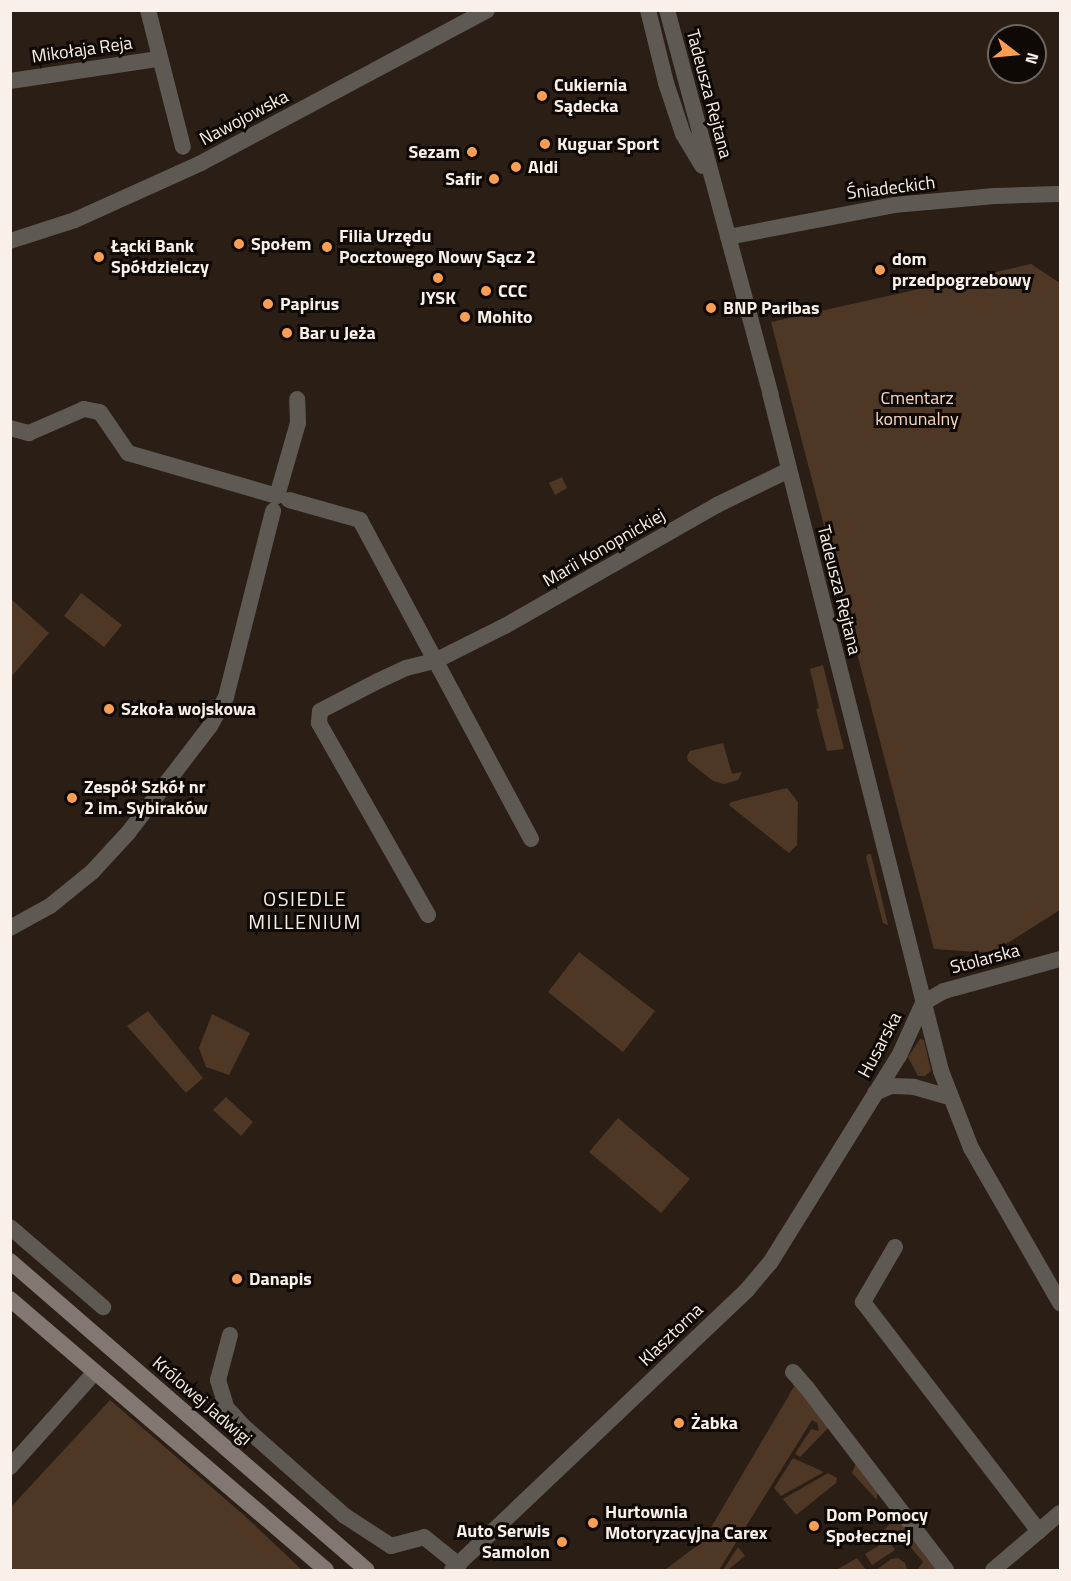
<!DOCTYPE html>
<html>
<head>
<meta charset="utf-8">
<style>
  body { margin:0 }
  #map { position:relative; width:1071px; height:1581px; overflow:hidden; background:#2a1e15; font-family:"Titillium Web",sans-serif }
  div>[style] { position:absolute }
  .green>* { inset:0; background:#4f3726 }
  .minor>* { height:16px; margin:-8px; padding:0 8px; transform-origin:8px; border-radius:8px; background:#5f5954 }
  .tertiary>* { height:16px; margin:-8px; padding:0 8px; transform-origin:8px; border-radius:8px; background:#5f5954 }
  .secondary>* { height:16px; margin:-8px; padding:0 8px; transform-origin:8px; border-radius:8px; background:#837871 }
  .dots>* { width:16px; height:16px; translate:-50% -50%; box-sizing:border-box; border:3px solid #0f0906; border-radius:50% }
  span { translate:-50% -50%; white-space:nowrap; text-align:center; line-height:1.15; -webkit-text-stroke:6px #0f0906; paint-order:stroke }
  .street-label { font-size:18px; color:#f9f0ea }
  .poi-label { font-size:18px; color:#f9f0ea; font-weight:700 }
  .left { translate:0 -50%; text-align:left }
  .right { translate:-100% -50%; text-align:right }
  .park-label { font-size:18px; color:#f8d7c1 }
  .neighbourhood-label { font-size:20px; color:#f9f0ea; letter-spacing:1.5px }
  .frame { position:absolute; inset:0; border:12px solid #f9f0ea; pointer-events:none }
  .north { position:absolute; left:987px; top:24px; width:60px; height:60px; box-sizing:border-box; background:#0f0906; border:2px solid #6d6561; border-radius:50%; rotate:106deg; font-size:16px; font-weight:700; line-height:24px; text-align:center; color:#f9f0ea }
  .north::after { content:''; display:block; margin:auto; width:21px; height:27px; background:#fc9d54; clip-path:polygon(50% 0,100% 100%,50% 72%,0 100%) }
</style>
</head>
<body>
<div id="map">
  <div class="green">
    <i style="clip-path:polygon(1031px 264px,1060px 283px,1060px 910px,992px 953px,934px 949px,771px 322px)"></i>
    <i style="clip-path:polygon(562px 477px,567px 488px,555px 495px,549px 483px)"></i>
    <i style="clip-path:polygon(81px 593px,122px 625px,104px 647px,64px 616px)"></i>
    <i style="clip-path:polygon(11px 599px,49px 633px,11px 677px,10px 600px)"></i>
    <i style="clip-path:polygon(823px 665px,844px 749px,827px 751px,816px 709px,819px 708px,810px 669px)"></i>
    <i style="clip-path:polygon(723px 743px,732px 774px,742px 772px,738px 780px,724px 784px,713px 781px,688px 761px,687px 756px,690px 751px)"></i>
    <i style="clip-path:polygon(787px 788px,798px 802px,797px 845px,789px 853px,729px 805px,731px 802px)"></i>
    <i style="clip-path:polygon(868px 854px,871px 854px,888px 925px,883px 923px,866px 857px)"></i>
    <i style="clip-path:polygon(579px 952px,655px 1011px,623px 1052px,548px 992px)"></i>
    <i style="clip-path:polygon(148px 1011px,203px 1078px,186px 1093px,127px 1026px)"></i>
    <i style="clip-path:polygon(212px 1014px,250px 1033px,229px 1075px,206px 1067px,199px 1048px)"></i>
    <i style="clip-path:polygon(920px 1039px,924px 1040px,931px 1071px,925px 1076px,918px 1076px,908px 1057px)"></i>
    <i style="clip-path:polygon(226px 1097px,253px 1122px,241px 1136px,213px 1110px)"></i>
    <i style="clip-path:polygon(618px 1118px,690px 1179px,661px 1213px,589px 1152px)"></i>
    <i style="clip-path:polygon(795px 1385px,829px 1427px,800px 1457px,795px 1454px,811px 1429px,819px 1431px,817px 1423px,812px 1420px,719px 1570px,665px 1570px,703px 1541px)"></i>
    <i style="clip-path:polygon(110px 1400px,245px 1516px,302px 1570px,11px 1570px,11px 1507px)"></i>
    <i style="clip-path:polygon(793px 1458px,824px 1472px,781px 1496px,774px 1488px)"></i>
    <i style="clip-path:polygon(856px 1463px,877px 1491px,877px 1500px,852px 1473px)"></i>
    <i style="clip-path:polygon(828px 1473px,837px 1478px,836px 1483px,796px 1515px,783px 1499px)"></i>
    <i style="clip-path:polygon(886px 1514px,899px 1518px,939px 1570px,917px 1570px,923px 1562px,900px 1534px,887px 1531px,878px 1536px,889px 1525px,885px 1518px)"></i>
    <i style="clip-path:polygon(888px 1540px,895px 1550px,872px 1565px,865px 1554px)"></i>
    <i style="clip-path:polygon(738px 1547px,745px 1556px,728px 1570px,723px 1570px)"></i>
    <i style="clip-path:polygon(857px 1558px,866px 1570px,837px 1570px,838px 1569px)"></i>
    <i style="clip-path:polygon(898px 1558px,905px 1563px,907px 1570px,876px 1570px,891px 1559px)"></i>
  </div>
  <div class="minor">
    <i style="left:148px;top:10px;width:141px;rotate:75.7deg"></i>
    <i style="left:10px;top:81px;width:150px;rotate:-8.5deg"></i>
    <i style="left:728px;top:237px;width:169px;rotate:-10.9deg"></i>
    <i style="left:894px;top:205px;width:101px;rotate:-5.1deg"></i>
    <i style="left:995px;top:196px;width:65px;rotate:-1.8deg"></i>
    <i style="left:10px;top:428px;width:20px;rotate:15deg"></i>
    <i style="left:29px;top:433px;width:60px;rotate:-23.6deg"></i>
    <i style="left:84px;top:409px;width:16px;rotate:11deg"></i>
    <i style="left:100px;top:412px;width:50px;rotate:55.7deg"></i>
    <i style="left:128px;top:453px;width:155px;rotate:16.1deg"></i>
    <i style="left:277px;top:496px;width:76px;rotate:-74deg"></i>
    <i style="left:298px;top:423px;width:24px;rotate:-92deg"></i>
    <i style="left:289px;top:500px;width:74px;rotate:15.7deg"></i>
    <i style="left:360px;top:520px;width:362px;rotate:61.8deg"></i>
    <i style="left:428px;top:915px;width:221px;rotate:-119.6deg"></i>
    <i style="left:319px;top:723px;width:12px;rotate:-85deg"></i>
    <i style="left:320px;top:711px;width:65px;rotate:-27.3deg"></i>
    <i style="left:378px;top:681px;width:31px;rotate:-25deg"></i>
    <i style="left:406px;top:668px;width:32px;rotate:-14deg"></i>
    <i style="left:437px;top:660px;width:76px;rotate:-26.6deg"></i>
    <i style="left:505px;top:626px;width:244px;rotate:-29.7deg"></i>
    <i style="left:717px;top:505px;width:80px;rotate:-25.9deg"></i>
    <i style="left:10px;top:928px;width:46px;rotate:-28.8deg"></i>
    <i style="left:50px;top:906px;width:54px;rotate:-39deg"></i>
    <i style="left:92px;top:872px;width:53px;rotate:-47.3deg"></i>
    <i style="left:128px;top:833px;width:135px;rotate:-52.5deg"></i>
    <i style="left:210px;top:726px;width:33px;rotate:-61deg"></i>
    <i style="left:226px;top:697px;width:192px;rotate:-75.8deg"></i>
    <i style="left:875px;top:1093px;width:17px;rotate:-24deg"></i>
    <i style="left:891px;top:1086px;width:23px;rotate:2deg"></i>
    <i style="left:914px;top:1087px;width:36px;rotate:16deg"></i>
    <i style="left:10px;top:1227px;width:123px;rotate:40.7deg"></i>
    <i style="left:895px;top:1247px;width:64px;rotate:120.2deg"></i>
    <i style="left:863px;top:1302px;width:289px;rotate:52.5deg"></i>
    <i style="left:230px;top:1335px;width:47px;rotate:104.9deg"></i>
    <i style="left:218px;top:1380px;width:28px;rotate:73deg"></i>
    <i style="left:226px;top:1407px;width:24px;rotate:48deg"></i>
    <i style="left:242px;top:1425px;width:137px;rotate:41.5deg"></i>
    <i style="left:345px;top:1516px;width:55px;rotate:33.1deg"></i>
    <i style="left:391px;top:1546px;width:34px;rotate:-15deg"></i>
    <i style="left:424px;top:1537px;width:45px;rotate:38.7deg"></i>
    <i style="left:793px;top:1372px;width:21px;rotate:49deg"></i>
    <i style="left:807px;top:1388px;width:229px;rotate:52.6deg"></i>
    <i style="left:10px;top:1467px;width:127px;rotate:-48.2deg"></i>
    <i style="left:452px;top:1570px;width:407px;rotate:-43.5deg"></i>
    <i style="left:747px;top:1290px;width:35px;rotate:-50deg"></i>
    <i style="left:770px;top:1263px;width:244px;rotate:-58.1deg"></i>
    <i style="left:899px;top:1056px;width:58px;rotate:-65.6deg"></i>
    <i style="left:923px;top:1003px;width:24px;rotate:-30deg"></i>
    <i style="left:944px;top:991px;width:120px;rotate:-15.4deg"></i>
    <i style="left:993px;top:1570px;width:88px;rotate:-40.4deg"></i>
  </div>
  <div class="tertiary">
    <i style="left:648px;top:10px;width:75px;rotate:76.1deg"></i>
    <i style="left:666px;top:83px;width:54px;rotate:71.6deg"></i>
    <i style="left:683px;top:134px;width:37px;rotate:59deg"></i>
    <i style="left:667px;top:10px;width:397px;rotate:74.9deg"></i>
    <i style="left:770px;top:393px;width:699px;rotate:75.84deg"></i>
    <i style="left:941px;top:1071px;width:83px;rotate:68.7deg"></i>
    <i style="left:971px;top:1148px;width:179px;rotate:60.1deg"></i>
    <i style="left:10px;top:241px;width:68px;rotate:-17.9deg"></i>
    <i style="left:75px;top:220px;width:138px;rotate:-24.3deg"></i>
    <i style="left:201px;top:163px;width:324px;rotate:-28.1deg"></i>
  </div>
  <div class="secondary">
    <i style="left:10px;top:1261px;width:472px;rotate:40.9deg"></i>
    <i style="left:10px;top:1299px;width:416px;rotate:40.6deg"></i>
  </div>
  <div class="dots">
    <i style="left:542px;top:96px;background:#fc9d54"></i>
    <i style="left:545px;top:144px;background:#fc9d54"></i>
    <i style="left:472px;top:152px;background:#fc9d54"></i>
    <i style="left:516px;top:167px;background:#fc9d54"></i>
    <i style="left:494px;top:179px;background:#fc9d54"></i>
    <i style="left:239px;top:244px;background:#fc9d54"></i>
    <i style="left:327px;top:247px;background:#fc9d54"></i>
    <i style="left:99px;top:257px;background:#fc9d54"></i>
    <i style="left:880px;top:270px;background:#fc9d54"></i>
    <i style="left:438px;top:278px;background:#fc9d54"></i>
    <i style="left:486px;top:291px;background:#fc9d54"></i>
    <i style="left:268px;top:304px;background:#fc9d54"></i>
    <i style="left:711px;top:308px;background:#fc9d54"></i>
    <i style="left:465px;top:317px;background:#fc9d54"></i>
    <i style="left:287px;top:333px;background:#fc9d54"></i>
    <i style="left:109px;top:709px;background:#fc9d54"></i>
    <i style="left:72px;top:798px;background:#fc9d54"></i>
    <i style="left:237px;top:1279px;background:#fc9d54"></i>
    <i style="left:679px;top:1423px;background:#fc9d54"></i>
    <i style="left:593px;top:1523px;background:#fc9d54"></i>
    <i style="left:814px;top:1526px;background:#fc9d54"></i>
    <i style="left:562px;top:1542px;background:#fc9d54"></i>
  </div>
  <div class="street-label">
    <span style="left:82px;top:50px;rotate:-8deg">Mikołaja Reja</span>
    <span style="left:709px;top:94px;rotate:75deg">Tadeusza Rejtana</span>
    <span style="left:244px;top:118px;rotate:-28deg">Nawojowska</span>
    <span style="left:891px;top:188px;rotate:-7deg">Śniadeckich</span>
    <span style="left:604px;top:548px;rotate:-30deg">Marii Konopnickiej</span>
    <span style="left:839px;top:590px;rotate:76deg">Tadeusza Rejtana</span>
    <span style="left:985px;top:959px;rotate:-15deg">Stolarska</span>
    <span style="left:880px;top:1045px;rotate:-62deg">Husarska</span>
    <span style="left:671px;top:1335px;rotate:-44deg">Klasztorna</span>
    <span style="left:202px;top:1401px;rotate:41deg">Królowej Jadwigi</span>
  </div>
  <div class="poi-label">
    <span class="left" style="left:554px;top:96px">Cukiernia<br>Sądecka</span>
    <span class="left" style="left:557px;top:144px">Kuguar Sport</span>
    <span class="right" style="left:460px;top:152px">Sezam</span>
    <span class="left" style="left:528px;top:167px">Aldi</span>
    <span class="right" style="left:482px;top:179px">Safir</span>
    <span class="left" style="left:339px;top:247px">Filia Urzędu<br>Pocztowego Nowy Sącz 2</span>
    <span class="left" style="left:251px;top:244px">Społem</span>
    <span class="left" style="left:111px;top:257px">Łącki Bank<br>Spółdzielczy</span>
    <span class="left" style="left:892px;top:270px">dom<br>przedpogrzebowy</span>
    <span class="left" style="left:498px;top:291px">CCC</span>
    <span style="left:438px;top:298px">JYSK</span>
    <span class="left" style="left:280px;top:304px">Papirus</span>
    <span class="left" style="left:723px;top:308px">BNP Paribas</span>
    <span class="left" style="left:477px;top:317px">Mohito</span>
    <span class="left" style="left:299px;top:333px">Bar u Jeża</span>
    <span class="left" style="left:121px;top:709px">Szkoła wojskowa</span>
    <span class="left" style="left:84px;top:798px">Zespół Szkół nr<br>2 im. Sybiraków</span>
    <span class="left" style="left:249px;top:1279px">Danapis</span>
    <span class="left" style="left:691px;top:1423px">Żabka</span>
    <span class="left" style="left:605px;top:1523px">Hurtownia<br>Motoryzacyjna Carex</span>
    <span class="left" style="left:826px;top:1526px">Dom Pomocy<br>Społecznej</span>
    <span class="right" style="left:550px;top:1542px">Auto Serwis<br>Samolon</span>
  </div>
  <div class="park-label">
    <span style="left:917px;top:409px">Cmentarz<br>komunalny</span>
  </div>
  <div class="neighbourhood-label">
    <span style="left:305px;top:910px">OSIEDLE<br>MILLENIUM</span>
  </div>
  <div class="frame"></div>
  <div class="north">N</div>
</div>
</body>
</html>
